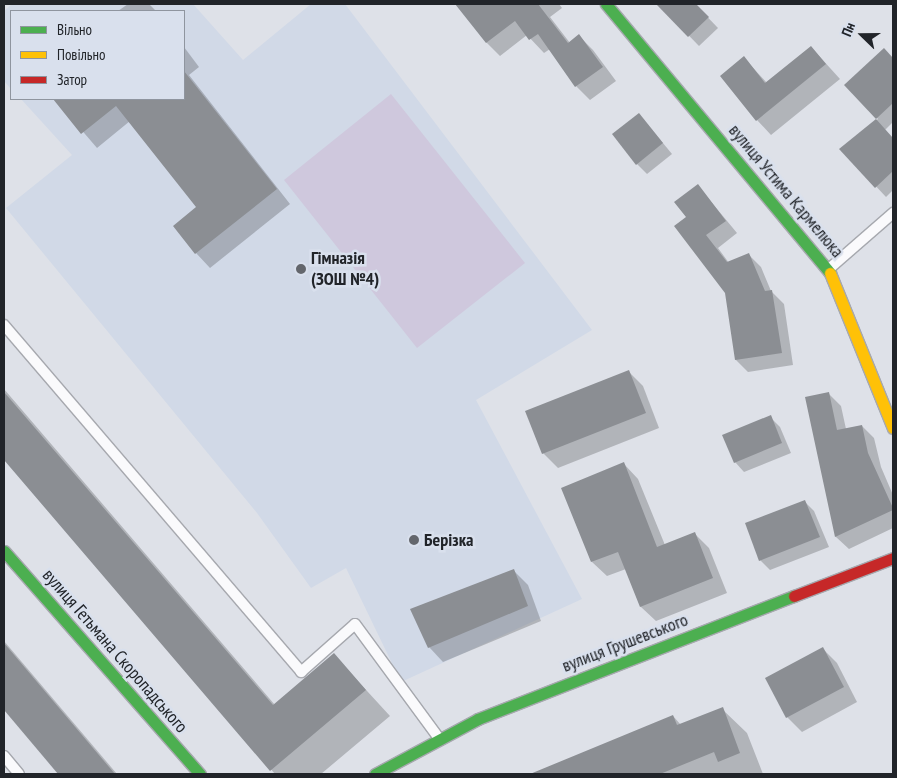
<!DOCTYPE html>
<html>
<head>
<meta charset="utf-8">
<style>
  body { margin:0 }
  #map { position:relative; width:897px; height:778px; overflow:hidden; background:#dee1e8; font-family:"PT Sans Narrow",sans-serif }
  div>[style] { position:absolute }
  .built>* { inset:0; background:#d1d9e7 }
  .green>* { inset:0; background:#cfc8dd }
  .shadow>* { inset:0; background:#0003 }
  .building>* { inset:0; background:#8b8e93 }
  .roads { filter:drop-shadow(1px 0 #a6a8ae) drop-shadow(-1px 0 #a6a8ae) drop-shadow(0 1px #a6a8ae) drop-shadow(0 -1px #a6a8ae) }
  .lane>* { height:10px; margin:-5px; padding:0 5px; transform-origin:5px; border-radius:5px; background:#fafafc }
  .fast>* { height:11px; margin:-5.5px; padding:0 5.5px; transform-origin:5.5px; border-radius:5.5px; background:#4caf50 }
  .slow>* { height:11px; margin:-5.5px; padding:0 5.5px; transform-origin:5.5px; border-radius:5.5px; background:#ffc107 }
  .jam>* { height:11px; margin:-5.5px; padding:0 5.5px; transform-origin:5.5px; border-radius:5.5px; background:#c62828 }
  .dots>* { width:14px; height:14px; translate:-50% -50%; box-sizing:border-box; border:2px solid #d9e0ed; border-radius:50% }
  span { translate:-50% -50%; white-space:nowrap; text-align:center; line-height:1.15; -webkit-text-stroke:5px #d9e0ed; paint-order:stroke }
  .street-label { font-size:18px; color:#212429 }
  .poi-label { font-size:18px; color:#212429; font-weight:700 }
  .left { translate:0 -50%; text-align:left }
  .frame { position:absolute; inset:0; border:5px solid #212429; pointer-events:none }
  .legend { position:absolute; left:10px; top:10px; width:175px; height:90px; box-sizing:border-box; background:#d9e0ed; border:1px solid #8f959f; margin:0; padding:6px 9px; list-style:none; font-size:15px; color:#212429 }
  .legend li { display:flex; align-items:center; gap:10px; height:25px }
  .legend b { width:25px; border:1px solid #8f959f }
  .north { position:absolute; left:837px; top:10px; width:50px; height:50px; -webkit-text-stroke:4px #d9e0ed; paint-order:stroke; rotate:292deg; font-size:14px; font-weight:700; line-height:20px; text-align:center; color:#212429 }
  .north::after { content:''; display:block; margin:auto; width:18px; height:22px; background:#212429; clip-path:polygon(50% 0,100% 100%,50% 72%,0 100%) }
</style>
</head>
<body>
<div id="map">
  <div class="built">
    <i style="clip-path:polygon(12px 4px,193px 4px,243px 60px,311px 4px,345px 4px,592px 330px,476px 400px,582px 599px,401px 682px,346px 568px,311px 588px,257px 513px,6px 208px,72px 155px,21px 99px,184px 99px,184px 11px,11px 11px,11px 89px,4px 81px,4px 11px)"></i>
  </div>
  <div class="green">
    <i style="clip-path:polygon(391px 94px,525px 263px,417px 348px,284px 180px)"></i>
  </div>
  <div class="shadow">
    <i style="clip-path:polygon(128px 4px,149px 4px,156px 11px,118px 11px)"></i>
    <i style="clip-path:polygon(464px 4px,559px 4px,562px 8px,550px 17px,570px 43px,579px 36px,593px 50px,616px 81px,590px 100px,576px 86px,550px 49px,544px 53px,527px 35px,500px 56px,486px 42px,459px 7px)"></i>
    <i style="clip-path:polygon(670px 4px,695px 4px,718px 28px,699px 46px,664px 10px)"></i>
    <i style="clip-path:polygon(184px 47px,199px 67px,189px 75px,290px 204px,210px 268px,196px 253px,198px 207px,130px 121px,97px 148px,55px 99px,184px 99px)"></i>
    <i style="clip-path:polygon(811px 47px,840px 79px,771px 135px,757px 120px,744px 58px,767px 83px)"></i>
    <i style="clip-path:polygon(884px 50px,893px 59px,893px 122px,885px 130px,893px 139px,893px 190px,886px 197px,841px 149px,878px 119px,846px 85px)"></i>
    <i style="clip-path:polygon(639px 114px,672px 154px,647px 174px,637px 164px)"></i>
    <i style="clip-path:polygon(698px 186px,737px 233px,718px 248px,729px 263px,749px 255px,761px 267px,771px 291px,784px 304px,793px 365px,748px 372px,736px 360px,726px 292px,688px 218px)"></i>
    <i style="clip-path:polygon(629px 372px,643px 386px,659px 428px,558px 468px,543px 453px)"></i>
    <i style="clip-path:polygon(4px 389px,275px 705px,334px 655px,390px 716px,321px 774px,275px 774px,4px 458px)"></i>
    <i style="clip-path:polygon(829px 394px,841px 406px,846px 429px,862px 426px,874px 438px,881px 467px,893px 495px,893px 528px,849px 549px,836px 537px,807px 398px)"></i>
    <i style="clip-path:polygon(770px 417px,780px 427px,791px 453px,744px 472px,735px 462px)"></i>
    <i style="clip-path:polygon(624px 464px,638px 479px,665px 545px,694px 533px,709px 548px,727px 593px,656px 621px,641px 607px,626px 569px,607px 576px,592px 562px)"></i>
    <i style="clip-path:polygon(804px 501px,814px 511px,829px 547px,770px 570px,760px 560px)"></i>
    <i style="clip-path:polygon(513px 570px,528px 585px,541px 621px,443px 662px,429px 647px)"></i>
    <i style="clip-path:polygon(4px 641px,117px 774px,60px 774px,4px 708px)"></i>
    <i style="clip-path:polygon(823px 649px,837px 663px,857px 702px,802px 732px,787px 717px)"></i>
    <i style="clip-path:polygon(722px 709px,747px 733px,763px 774px,532px 774px,673px 716px,681px 725px)"></i>
  </div>
  <div class="building">
    <i style="clip-path:polygon(455px 4px,538px 4px,568px 43px,579px 34px,603px 67px,575px 87px,538px 34px,529px 40px,515px 21px,486px 43px)"></i>
    <i style="clip-path:polygon(656px 4px,696px 4px,709px 17px,688px 37px)"></i>
    <i style="clip-path:polygon(811px 46px,826px 64px,756px 121px,720px 76px,744px 56px,765px 83px)"></i>
    <i style="clip-path:polygon(884px 48px,893px 58px,893px 103px,876px 119px,844px 85px)"></i>
    <i style="clip-path:polygon(184px 71px,277px 189px,195px 254px,173px 226px,196px 207px,116px 106px,81px 134px,53px 99px,184px 99px)"></i>
    <i style="clip-path:polygon(639px 113px,663px 143px,636px 165px,612px 134px)"></i>
    <i style="clip-path:polygon(876px 119px,893px 138px,893px 171px,875px 188px,839px 149px)"></i>
    <i style="clip-path:polygon(698px 184px,726px 221px,706px 235px,727px 262px,749px 253px,765px 291px,772px 290px,782px 353px,735px 360px,725px 293px,674px 226px,686px 217px,674px 202px)"></i>
    <i style="clip-path:polygon(629px 370px,646px 413px,542px 454px,525px 411px)"></i>
    <i style="clip-path:polygon(4px 392px,273px 705px,334px 653px,366px 690px,270px 771px,4px 460px)"></i>
    <i style="clip-path:polygon(829px 392px,837px 430px,862px 425px,868px 453px,893px 508px,893px 510px,835px 537px,805px 397px)"></i>
    <i style="clip-path:polygon(771px 415px,782px 443px,734px 463px,722px 435px)"></i>
    <i style="clip-path:polygon(624px 462px,657px 547px,695px 532px,713px 578px,640px 607px,618px 552px,591px 562px,561px 488px)"></i>
    <i style="clip-path:polygon(805px 500px,820px 537px,759px 561px,745px 523px)"></i>
    <i style="clip-path:polygon(514px 569px,528px 606px,428px 648px,410px 609px)"></i>
    <i style="clip-path:polygon(4px 643px,115px 774px,58px 774px,4px 710px)"></i>
    <i style="clip-path:polygon(823px 647px,844px 687px,786px 718px,765px 678px)"></i>
    <i style="clip-path:polygon(723px 707px,740px 753px,718px 762px,714px 752px,660px 774px,530px 774px,673px 715px,677px 725px)"></i>
  </div>
  <div class="roads">
    <div class="lane">
      <i style="left:830px;top:268px;width:84px;rotate:-41.1deg"></i>
      <i style="left:4px;top:325px;width:457px;rotate:49.4deg"></i>
      <i style="left:301px;top:672px;width:72px;rotate:-41.6deg"></i>
      <i style="left:355px;top:624px;width:140px;rotate:53.7deg"></i>
      <i style="left:4px;top:756px;width:23px;rotate:50deg"></i>
    </div>
    <div class="fast">
      <i style="left:606px;top:4px;width:350px;rotate:50.2deg"></i>
      <i style="left:4px;top:551px;width:297px;rotate:48.7deg"></i>
      <i style="left:375px;top:774px;width:117px;rotate:-28.1deg"></i>
      <i style="left:478px;top:719px;width:339px;rotate:-21.3deg"></i>
    </div>
    <div class="slow">
      <i style="left:830px;top:273px;width:167px;rotate:67.9deg"></i>
    </div>
    <div class="jam">
      <i style="left:794px;top:596px;width:106px;rotate:-21deg"></i>
    </div>
  </div>
  <div class="dots">
    <i style="left:301px;top:269px;background:#63666c"></i>
    <i style="left:414px;top:540px;background:#63666c"></i>
  </div>
  <div class="street-label">
    <span style="left:786px;top:191px;rotate:50deg">вулиця Устима Кармелюка</span>
    <span style="left:625px;top:643px;rotate:-21deg">вулиця Грушевського</span>
    <span style="left:115px;top:651px;rotate:49deg">вулиця Гетьмана Скоропадського</span>
  </div>
  <div class="poi-label">
    <span class="left" style="left:311px;top:269px">Гімназія<br>(ЗОШ №4)</span>
    <span class="left" style="left:424px;top:540px">Берізка</span>
  </div>
  <div class="frame"></div>
  <ul class="legend">
  <li><b style="height:6px;background:#4caf50"></b>Вільно</li>
  <li><b style="height:6px;background:#ffc107"></b>Повільно</li>
  <li><b style="height:6px;background:#c62828"></b>Затор</li>
  </ul>
  <div class="north">Пн</div>
</div>
</body>
</html>
